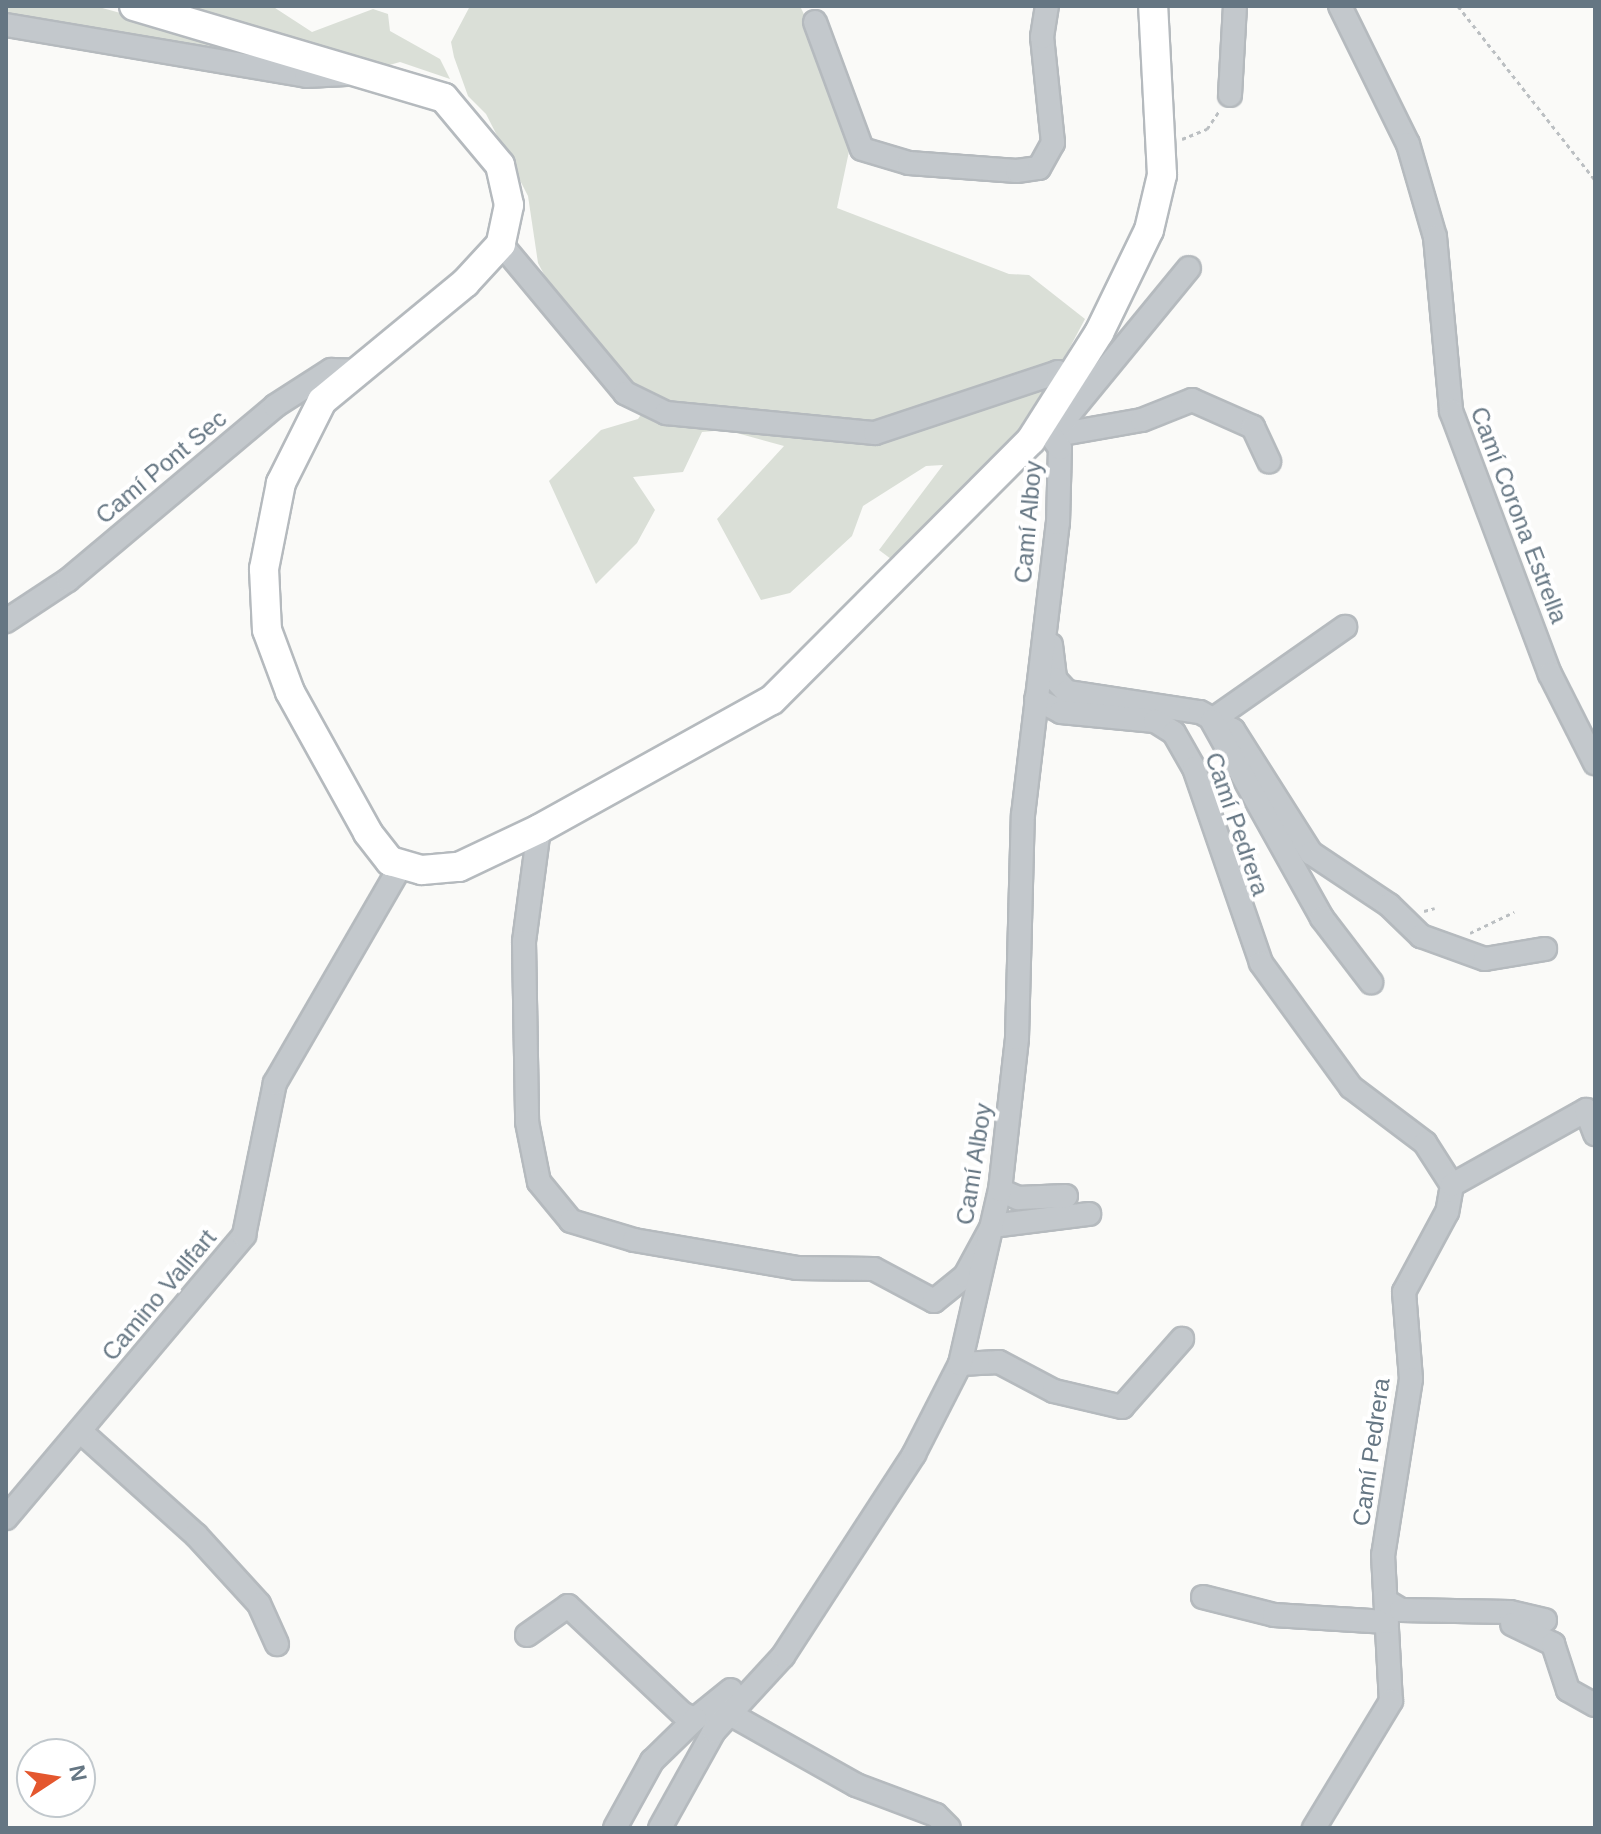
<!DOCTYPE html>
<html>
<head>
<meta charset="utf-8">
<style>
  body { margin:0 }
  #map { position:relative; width:1601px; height:1834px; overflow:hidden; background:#fafaf8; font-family:Helvetica,sans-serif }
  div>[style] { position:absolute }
  .green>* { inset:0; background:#dadfd7 }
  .path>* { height:3px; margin-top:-1.5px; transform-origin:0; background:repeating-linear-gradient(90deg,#bbbfc2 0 4px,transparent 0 8px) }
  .roads { filter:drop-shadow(2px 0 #b5babe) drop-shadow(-2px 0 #b5babe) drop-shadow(0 2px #b5babe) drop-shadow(0 -2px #b5babe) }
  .minor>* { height:22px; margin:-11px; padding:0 11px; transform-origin:11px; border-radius:11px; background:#c3c8cc }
  .major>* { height:28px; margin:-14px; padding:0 14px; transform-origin:14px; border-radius:14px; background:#fff }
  span { translate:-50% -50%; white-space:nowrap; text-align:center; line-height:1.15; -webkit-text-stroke:8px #fff; paint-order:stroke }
  .street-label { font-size:24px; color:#657683 }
  .frame { position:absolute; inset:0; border:8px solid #657683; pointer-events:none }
  .north { position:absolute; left:16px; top:1738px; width:80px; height:80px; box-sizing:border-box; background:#fff; border:2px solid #c1c8cd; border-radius:50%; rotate:78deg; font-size:22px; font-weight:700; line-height:32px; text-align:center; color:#657683 }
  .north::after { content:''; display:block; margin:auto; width:28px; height:36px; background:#e4572e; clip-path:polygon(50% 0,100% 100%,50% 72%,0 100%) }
</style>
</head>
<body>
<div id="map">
  <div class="green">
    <i style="clip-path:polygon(6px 6px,95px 6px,292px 60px,292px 68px,6px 16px)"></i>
    <i style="clip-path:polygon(175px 6px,272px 6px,312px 32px,373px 9px,388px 14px,390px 31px,440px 59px,450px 79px,400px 62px,379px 68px)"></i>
    <i style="clip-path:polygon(470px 6px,800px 6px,836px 81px,851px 142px,837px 208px,1009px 274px,1029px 275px,1085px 319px,1025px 432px,895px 562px,879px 550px,943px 465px,926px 466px,863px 506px,852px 536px,790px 593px,761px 600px,717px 519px,784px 446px,726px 430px,702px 432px,683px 472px,633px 477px,655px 510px,637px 543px,596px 584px,549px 481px,601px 430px,638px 419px,652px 399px,624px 381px,560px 305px,538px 263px,528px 196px,486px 114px,468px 96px,454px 57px,451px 42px)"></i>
  </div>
  <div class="path">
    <i style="left:1458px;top:6px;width:221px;rotate:51.8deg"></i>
    <i style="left:1182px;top:139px;width:27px;rotate:-22deg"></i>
    <i style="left:1207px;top:129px;width:22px;rotate:-56deg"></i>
    <i style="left:1424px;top:911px;width:11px;rotate:-15deg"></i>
    <i style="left:1470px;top:933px;width:49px;rotate:-25.5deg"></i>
  </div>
  <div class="roads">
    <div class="minor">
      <i style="left:1340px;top:6px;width:154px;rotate:63.8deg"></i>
      <i style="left:1408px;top:144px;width:97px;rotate:73.8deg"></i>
      <i style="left:1435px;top:237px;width:175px;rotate:84.7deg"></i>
      <i style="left:1451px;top:411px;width:281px;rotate:69.4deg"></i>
      <i style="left:1550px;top:674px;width:100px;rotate:63.2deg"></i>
      <i style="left:815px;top:22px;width:135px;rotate:69.7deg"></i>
      <i style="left:862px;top:149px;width:49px;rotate:16.6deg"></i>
      <i style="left:909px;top:163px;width:108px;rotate:4.2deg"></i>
      <i style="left:1017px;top:171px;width:22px;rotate:-8deg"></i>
      <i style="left:1039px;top:168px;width:29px;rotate:-61deg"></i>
      <i style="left:1053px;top:143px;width:107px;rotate:-95.9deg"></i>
      <i style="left:1042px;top:37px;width:31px;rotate:-81deg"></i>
      <i style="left:6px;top:25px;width:304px;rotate:9.6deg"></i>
      <i style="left:306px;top:76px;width:40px;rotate:-2.9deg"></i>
      <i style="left:1230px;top:95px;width:89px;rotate:-86.8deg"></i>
      <i style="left:501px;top:244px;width:194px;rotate:50.2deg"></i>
      <i style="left:625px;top:393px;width:46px;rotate:26deg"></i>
      <i style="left:666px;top:413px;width:210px;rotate:5.5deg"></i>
      <i style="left:875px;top:433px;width:193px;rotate:-18.4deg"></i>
      <i style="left:1058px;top:372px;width:13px;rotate:27deg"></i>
      <i style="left:1051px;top:436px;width:92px;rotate:-10deg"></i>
      <i style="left:1142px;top:420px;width:54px;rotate:-21.8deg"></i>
      <i style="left:1192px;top:400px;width:67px;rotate:23.9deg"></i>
      <i style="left:1253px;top:427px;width:38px;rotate:65deg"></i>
      <i style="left:1051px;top:436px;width:217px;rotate:-50.6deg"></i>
      <i style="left:6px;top:621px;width:74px;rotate:-33.5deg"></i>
      <i style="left:68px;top:580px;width:270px;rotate:-40deg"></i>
      <i style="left:275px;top:406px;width:67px;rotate:-32.7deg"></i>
      <i style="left:331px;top:370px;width:24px;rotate:2deg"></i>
      <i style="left:1051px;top:645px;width:34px;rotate:83deg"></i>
      <i style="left:1055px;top:679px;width:18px;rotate:47deg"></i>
      <i style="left:1067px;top:692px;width:134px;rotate:8.6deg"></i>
      <i style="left:1200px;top:712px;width:38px;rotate:29deg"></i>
      <i style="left:1233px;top:730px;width:146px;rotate:57.6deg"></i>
      <i style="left:1311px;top:853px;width:94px;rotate:33.7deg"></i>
      <i style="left:1389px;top:905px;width:45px;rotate:44.1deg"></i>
      <i style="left:1421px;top:936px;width:68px;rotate:19.8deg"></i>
      <i style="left:1485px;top:959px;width:61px;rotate:-9.5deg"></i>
      <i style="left:1036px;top:699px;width:28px;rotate:27deg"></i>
      <i style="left:1061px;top:712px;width:94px;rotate:5.5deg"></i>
      <i style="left:1155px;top:721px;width:22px;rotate:32deg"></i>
      <i style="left:1174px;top:733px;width:40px;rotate:60.3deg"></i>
      <i style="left:1194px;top:768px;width:206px;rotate:71deg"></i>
      <i style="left:1261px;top:963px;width:153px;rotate:54deg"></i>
      <i style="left:1351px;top:1087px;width:93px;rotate:37.1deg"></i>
      <i style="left:1425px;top:1143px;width:50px;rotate:57.3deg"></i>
      <i style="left:1452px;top:1185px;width:27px;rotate:100deg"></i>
      <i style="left:1447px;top:1212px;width:91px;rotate:118.3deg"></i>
      <i style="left:1404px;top:1292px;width:87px;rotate:85.4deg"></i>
      <i style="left:1411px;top:1379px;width:178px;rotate:99deg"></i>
      <i style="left:1383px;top:1555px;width:146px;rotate:86.9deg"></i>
      <i style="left:1391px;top:1701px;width:149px;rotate:121.2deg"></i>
      <i style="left:1215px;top:718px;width:159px;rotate:-35deg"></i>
      <i style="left:1212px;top:721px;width:226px;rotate:60.8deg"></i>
      <i style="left:1322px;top:918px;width:81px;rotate:52.6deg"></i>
      <i style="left:539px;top:829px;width:114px;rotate:97.6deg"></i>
      <i style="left:524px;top:942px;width:180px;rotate:89deg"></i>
      <i style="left:527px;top:1122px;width:61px;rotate:78.7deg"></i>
      <i style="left:539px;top:1182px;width:50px;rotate:50.6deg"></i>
      <i style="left:571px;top:1221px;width:66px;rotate:16.8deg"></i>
      <i style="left:634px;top:1240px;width:165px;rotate:9.7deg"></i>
      <i style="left:797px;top:1268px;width:77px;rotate:0.7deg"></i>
      <i style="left:874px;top:1269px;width:68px;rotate:28.1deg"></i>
      <i style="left:934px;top:1301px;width:40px;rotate:-39deg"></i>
      <i style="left:965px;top:1276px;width:57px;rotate:-61.6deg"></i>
      <i style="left:992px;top:1226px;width:98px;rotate:-7.1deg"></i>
      <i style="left:1452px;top:1185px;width:154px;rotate:-29.2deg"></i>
      <i style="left:1586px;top:1110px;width:26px;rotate:69deg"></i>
      <i style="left:1000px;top:1190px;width:20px;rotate:24deg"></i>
      <i style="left:1018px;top:1198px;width:48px;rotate:-2.4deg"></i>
      <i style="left:960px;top:1364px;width:39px;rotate:-3deg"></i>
      <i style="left:999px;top:1362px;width:62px;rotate:27.8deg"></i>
      <i style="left:1054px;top:1391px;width:70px;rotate:13.2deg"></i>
      <i style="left:1122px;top:1407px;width:91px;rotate:-48.6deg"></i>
      <i style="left:80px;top:1431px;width:156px;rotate:41.9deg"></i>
      <i style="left:196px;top:1535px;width:93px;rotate:47.6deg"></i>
      <i style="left:259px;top:1604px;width:44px;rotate:65.8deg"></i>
      <i style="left:6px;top:1518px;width:370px;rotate:-49.9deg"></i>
      <i style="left:244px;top:1235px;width:155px;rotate:-78.5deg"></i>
      <i style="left:275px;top:1083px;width:253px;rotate:-59.9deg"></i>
      <i style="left:1203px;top:1597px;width:73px;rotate:14.2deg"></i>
      <i style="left:1274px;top:1615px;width:113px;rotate:3.5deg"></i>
      <i style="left:1386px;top:1601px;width:17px;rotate:31deg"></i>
      <i style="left:1401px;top:1610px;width:109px;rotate:1.1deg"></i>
      <i style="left:1510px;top:1612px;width:36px;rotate:13deg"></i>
      <i style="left:1512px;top:1624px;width:46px;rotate:26deg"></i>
      <i style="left:1553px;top:1644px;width:48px;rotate:71.9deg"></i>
      <i style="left:1568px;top:1690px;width:31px;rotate:29deg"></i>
      <i style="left:527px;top:1635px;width:50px;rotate:-35.3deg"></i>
      <i style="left:568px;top:1606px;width:158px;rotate:43.2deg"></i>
      <i style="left:683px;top:1714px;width:13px;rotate:23deg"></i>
      <i style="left:695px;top:1719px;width:46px;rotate:-38.9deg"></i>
      <i style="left:730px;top:1714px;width:145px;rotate:29.4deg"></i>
      <i style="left:856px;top:1785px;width:85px;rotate:20.6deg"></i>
      <i style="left:936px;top:1815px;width:18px;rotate:45deg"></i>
      <i style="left:615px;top:1828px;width:77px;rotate:-61.1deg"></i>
      <i style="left:652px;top:1761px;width:60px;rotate:-44.3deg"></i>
      <i style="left:660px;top:1828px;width:111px;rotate:-60.9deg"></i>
      <i style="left:714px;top:1731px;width:102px;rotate:-47.4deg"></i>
      <i style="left:783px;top:1656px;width:241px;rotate:-57deg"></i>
      <i style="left:914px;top:1454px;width:101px;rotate:-62.9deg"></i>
      <i style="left:960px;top:1364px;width:179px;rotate:-77.1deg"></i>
      <i style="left:1000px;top:1190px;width:153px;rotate:-83.6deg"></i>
      <i style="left:1017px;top:1038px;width:223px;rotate:-88.5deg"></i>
      <i style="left:1023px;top:815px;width:294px;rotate:-83.2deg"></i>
      <i style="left:1058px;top:523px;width:75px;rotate:-88.5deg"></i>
      <i style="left:1060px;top:448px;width:31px;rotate:-126deg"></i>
    </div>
    <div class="major">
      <i style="left:134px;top:6px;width:323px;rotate:16.5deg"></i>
      <i style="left:444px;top:98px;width:87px;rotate:50.1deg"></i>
      <i style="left:500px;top:165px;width:41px;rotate:77.3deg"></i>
      <i style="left:509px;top:205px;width:40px;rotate:102deg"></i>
      <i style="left:501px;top:244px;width:53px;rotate:132.7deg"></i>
      <i style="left:465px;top:283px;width:185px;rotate:140.5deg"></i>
      <i style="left:322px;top:401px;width:92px;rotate:116.6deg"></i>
      <i style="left:281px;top:483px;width:88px;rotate:101.2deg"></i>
      <i style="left:264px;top:569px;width:61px;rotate:87.2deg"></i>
      <i style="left:267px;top:630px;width:66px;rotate:69.6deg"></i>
      <i style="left:290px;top:692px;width:161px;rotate:61deg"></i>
      <i style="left:368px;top:833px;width:36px;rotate:52deg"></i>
      <i style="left:390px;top:861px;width:33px;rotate:16deg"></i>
      <i style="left:422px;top:870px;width:37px;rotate:-5deg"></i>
      <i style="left:459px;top:867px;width:89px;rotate:-25.4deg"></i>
      <i style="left:539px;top:829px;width:266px;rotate:-29deg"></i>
      <i style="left:772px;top:700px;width:367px;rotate:-45.1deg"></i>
      <i style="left:1031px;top:440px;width:127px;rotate:-57.6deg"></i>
      <i style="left:1099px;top:333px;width:114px;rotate:-64.1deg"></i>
      <i style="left:1149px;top:230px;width:57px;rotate:-76.7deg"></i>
      <i style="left:1162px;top:175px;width:169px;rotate:-93deg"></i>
    </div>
  </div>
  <div class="street-label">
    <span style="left:161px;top:467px;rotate:-40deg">Camí Pont Sec</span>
    <span style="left:1519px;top:515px;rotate:69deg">Camí Corona Estrella</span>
    <span style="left:1028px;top:522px;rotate:-85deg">Camí Alboy</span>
    <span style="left:1237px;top:824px;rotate:71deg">Camí Pedrera</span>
    <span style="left:974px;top:1164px;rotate:-81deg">Camí Alboy</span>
    <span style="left:159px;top:1295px;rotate:-50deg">Camino Vallfart</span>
    <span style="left:1371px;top:1452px;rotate:-82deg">Camí Pedrera</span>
  </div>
  <div class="frame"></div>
  <div class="north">N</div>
</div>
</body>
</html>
